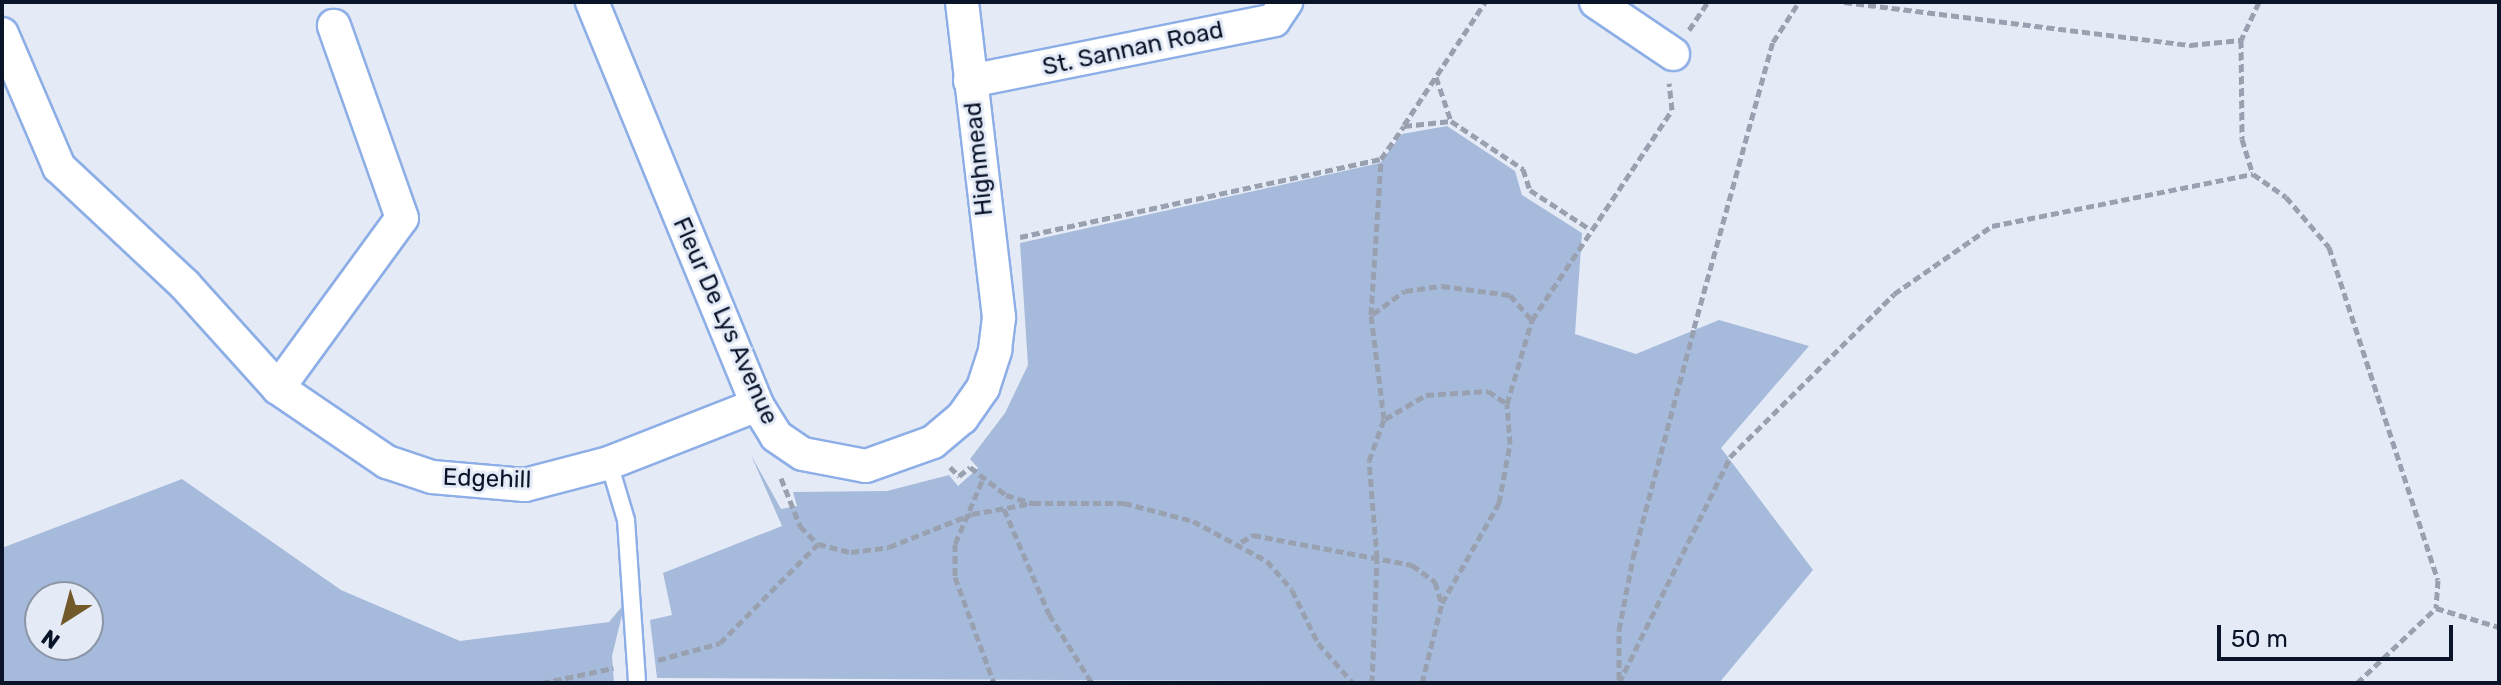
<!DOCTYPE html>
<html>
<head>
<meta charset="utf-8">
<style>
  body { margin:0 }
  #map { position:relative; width:2501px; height:685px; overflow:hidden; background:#e4ebf7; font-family:Rubik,sans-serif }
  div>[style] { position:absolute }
  .green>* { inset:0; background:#a6badb }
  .path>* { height:5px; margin-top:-2.5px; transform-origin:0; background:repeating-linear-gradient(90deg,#99a1b0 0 8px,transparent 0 12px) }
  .roads { filter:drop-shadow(2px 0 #8daee6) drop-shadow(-2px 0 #8daee6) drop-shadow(0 2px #8daee6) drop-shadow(0 -2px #8daee6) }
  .service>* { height:16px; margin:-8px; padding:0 8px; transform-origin:8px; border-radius:8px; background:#fff }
  .minor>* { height:32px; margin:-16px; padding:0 16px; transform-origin:16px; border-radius:16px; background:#fff }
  span { translate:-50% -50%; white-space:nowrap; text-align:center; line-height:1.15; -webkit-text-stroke:6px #e4ebf7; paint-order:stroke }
  .street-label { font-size:24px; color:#091429 }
  .frame { position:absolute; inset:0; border:4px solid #091429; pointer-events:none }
  .north { position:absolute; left:24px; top:581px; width:80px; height:80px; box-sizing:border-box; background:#e4ebf7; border:2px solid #8c95a5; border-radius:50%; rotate:216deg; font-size:22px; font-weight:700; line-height:32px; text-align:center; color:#091429 }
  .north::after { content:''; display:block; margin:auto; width:28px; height:36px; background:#72592a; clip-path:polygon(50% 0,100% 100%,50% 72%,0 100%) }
  .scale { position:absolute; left:2217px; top:625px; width:236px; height:36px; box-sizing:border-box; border:4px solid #091429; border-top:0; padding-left:10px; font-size:24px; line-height:28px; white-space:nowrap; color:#091429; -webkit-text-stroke:6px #e4ebf7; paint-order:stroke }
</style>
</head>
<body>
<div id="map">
  <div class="green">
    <i style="clip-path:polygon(1447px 126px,1515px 171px,1522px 195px,1582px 233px,1575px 334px,1636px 354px,1719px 320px,1809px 346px,1721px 448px,1813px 570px,1719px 683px,657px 678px,650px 620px,672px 615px,663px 573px,782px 526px,751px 455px,781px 509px,797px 506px,793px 492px,887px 491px,949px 475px,958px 486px,978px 468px,970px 459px,1005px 413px,1028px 365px,1020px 243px,1380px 163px,1402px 134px)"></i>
    <i style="clip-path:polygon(evenodd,182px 479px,341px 590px,460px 641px,609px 622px,625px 603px,612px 656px,614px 683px,2px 683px,2px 548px,182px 479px,40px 597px,88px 597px,88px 645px,40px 645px,40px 597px)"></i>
  </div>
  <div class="path">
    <i style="left:1844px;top:2px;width:349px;rotate:7.1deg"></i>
    <i style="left:2190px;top:45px;width:51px;rotate:-5.6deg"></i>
    <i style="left:2259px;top:2px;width:42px;rotate:115.3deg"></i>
    <i style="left:2241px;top:40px;width:99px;rotate:89.4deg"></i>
    <i style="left:2242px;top:139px;width:37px;rotate:73deg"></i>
    <i style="left:2253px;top:174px;width:40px;rotate:34.9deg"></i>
    <i style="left:2286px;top:197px;width:66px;rotate:49.3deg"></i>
    <i style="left:2329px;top:247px;width:350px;rotate:71.9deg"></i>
    <i style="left:2438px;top:580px;width:28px;rotate:94deg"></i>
    <i style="left:2436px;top:608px;width:66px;rotate:16.8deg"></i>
    <i style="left:1689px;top:30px;width:34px;rotate:-56deg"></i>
    <i style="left:1436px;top:77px;width:46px;rotate:71.2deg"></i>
    <i style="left:1404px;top:125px;width:147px;rotate:-56.6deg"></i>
    <i style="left:1020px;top:237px;width:369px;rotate:-12.2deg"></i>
    <i style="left:1381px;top:159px;width:40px;rotate:-55.1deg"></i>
    <i style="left:1404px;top:126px;width:47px;rotate:-6.1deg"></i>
    <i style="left:1451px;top:121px;width:87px;rotate:33.7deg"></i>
    <i style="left:1523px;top:169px;width:22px;rotate:72deg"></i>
    <i style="left:1530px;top:190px;width:69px;rotate:33.2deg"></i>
    <i style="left:1373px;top:314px;width:39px;rotate:-36deg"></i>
    <i style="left:1405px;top:291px;width:37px;rotate:-8deg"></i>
    <i style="left:1442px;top:286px;width:69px;rotate:7.5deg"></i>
    <i style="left:1510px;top:295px;width:33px;rotate:49deg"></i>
    <i style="left:1385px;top:419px;width:48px;rotate:-30.3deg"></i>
    <i style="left:1426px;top:395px;width:62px;rotate:-3.7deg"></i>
    <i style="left:1488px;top:391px;width:23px;rotate:34deg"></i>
    <i style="left:950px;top:467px;width:13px;rotate:45deg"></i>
    <i style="left:959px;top:476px;width:14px;rotate:-39deg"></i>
    <i style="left:970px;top:467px;width:46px;rotate:37.9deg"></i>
    <i style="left:1006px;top:495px;width:27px;rotate:17deg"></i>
    <i style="left:781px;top:478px;width:52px;rotate:68.4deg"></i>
    <i style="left:800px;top:526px;width:25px;rotate:45deg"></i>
    <i style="left:818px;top:544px;width:34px;rotate:14deg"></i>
    <i style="left:851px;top:552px;width:38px;rotate:-7deg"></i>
    <i style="left:889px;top:547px;width:89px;rotate:-21.7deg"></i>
    <i style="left:972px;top:514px;width:62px;rotate:-10.2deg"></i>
    <i style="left:1033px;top:503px;width:91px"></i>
    <i style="left:1124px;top:503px;width:71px;rotate:14.6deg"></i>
    <i style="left:1193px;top:521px;width:84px;rotate:28.4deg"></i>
    <i style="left:1267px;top:561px;width:38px;rotate:49deg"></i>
    <i style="left:1292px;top:590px;width:59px;rotate:63.9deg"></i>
    <i style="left:1318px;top:643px;width:53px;rotate:48.8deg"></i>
    <i style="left:982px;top:481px;width:69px;rotate:113.2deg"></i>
    <i style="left:955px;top:544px;width:33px;rotate:90deg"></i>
    <i style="left:955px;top:577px;width:113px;rotate:69.8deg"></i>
    <i style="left:1004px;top:509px;width:114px;rotate:66.8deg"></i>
    <i style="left:1049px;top:614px;width:81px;rotate:58.1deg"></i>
    <i style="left:1241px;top:542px;width:14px;rotate:-30deg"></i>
    <i style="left:1253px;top:535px;width:162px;rotate:10.7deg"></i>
    <i style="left:1412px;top:565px;width:29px;rotate:36deg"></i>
    <i style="left:1435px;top:582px;width:21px;rotate:73deg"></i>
    <i style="left:658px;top:660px;width:64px;rotate:-15.3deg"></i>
    <i style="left:720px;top:643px;width:139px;rotate:-45.3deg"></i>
    <i style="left:1619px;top:680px;width:50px;rotate:-90deg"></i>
    <i style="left:1619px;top:630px;width:73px;rotate:-79deg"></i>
    <i style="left:1633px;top:558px;width:238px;rotate:-75.1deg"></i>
    <i style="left:1694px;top:328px;width:297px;rotate:-74.6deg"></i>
    <i style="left:1773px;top:42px;width:48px;rotate:-57deg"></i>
    <i style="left:542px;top:683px;width:73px;rotate:-11.9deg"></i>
    <i style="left:1372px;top:683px;width:125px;rotate:-87.7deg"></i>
    <i style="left:1377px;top:558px;width:97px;rotate:-94.7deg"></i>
    <i style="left:1369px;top:461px;width:45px;rotate:-70.3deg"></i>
    <i style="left:1384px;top:419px;width:105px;rotate:-97.1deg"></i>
    <i style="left:1371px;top:315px;width:156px;rotate:-86.3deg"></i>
    <i style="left:1422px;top:683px;width:82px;rotate:-76deg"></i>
    <i style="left:1442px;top:603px;width:115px;rotate:-60.3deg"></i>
    <i style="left:1499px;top:503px;width:60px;rotate:-79.4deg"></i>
    <i style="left:1510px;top:444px;width:40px;rotate:-94.3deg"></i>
    <i style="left:1507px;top:404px;width:88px;rotate:-73.4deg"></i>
    <i style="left:1532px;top:320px;width:252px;rotate:-56.3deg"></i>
    <i style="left:1672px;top:110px;width:27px;rotate:-96deg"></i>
    <i style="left:1619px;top:683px;width:252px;rotate:-63.8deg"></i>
    <i style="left:1730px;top:457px;width:231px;rotate:-44.8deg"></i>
    <i style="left:1894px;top:294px;width:119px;rotate:-34.8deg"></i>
    <i style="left:1992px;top:226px;width:266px;rotate:-11.3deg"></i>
    <i style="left:2357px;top:683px;width:109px;rotate:-43.5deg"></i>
  </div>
  <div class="roads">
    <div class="service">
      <i style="left:609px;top:463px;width:59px;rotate:73.4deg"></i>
      <i style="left:626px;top:520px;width:163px;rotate:86.1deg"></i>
    </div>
    <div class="minor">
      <i style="left:592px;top:2px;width:435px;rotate:67.7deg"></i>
      <i style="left:757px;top:405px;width:36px;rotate:58deg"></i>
      <i style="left:776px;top:436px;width:32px;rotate:34deg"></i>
      <i style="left:803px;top:454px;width:64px;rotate:10.8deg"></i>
      <i style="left:866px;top:466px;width:71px;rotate:-19.7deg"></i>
      <i style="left:933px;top:442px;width:38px;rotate:-40deg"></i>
      <i style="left:962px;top:418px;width:37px;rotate:-55deg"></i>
      <i style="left:983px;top:388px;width:40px;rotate:-72deg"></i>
      <i style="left:995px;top:350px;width:33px;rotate:-83deg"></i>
      <i style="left:999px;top:317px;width:317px;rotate:-96.7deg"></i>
      <i style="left:1596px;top:2px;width:93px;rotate:34deg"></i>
      <i style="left:2px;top:34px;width:145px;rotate:66.8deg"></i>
      <i style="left:59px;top:167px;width:173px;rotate:43.1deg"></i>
      <i style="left:185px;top:285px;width:139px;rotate:47.9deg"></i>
      <i style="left:278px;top:388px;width:132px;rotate:34.2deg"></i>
      <i style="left:387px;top:462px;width:47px;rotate:18.4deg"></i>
      <i style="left:432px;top:477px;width:93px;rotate:4.9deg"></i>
      <i style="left:525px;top:485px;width:87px;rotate:-14.7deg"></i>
      <i style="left:609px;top:463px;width:159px;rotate:-21.4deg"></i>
      <i style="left:970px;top:81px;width:310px;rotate:-11.3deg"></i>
      <i style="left:1274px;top:20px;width:22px;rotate:-56deg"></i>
      <i style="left:278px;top:388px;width:210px;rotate:-53.9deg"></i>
      <i style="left:402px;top:218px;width:204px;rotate:-109.5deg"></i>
    </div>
  </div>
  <div class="street-label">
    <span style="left:1133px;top:49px;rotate:-12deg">St. Sannan Road</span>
    <span style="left:979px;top:159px;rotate:-96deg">Highmead</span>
    <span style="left:725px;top:321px;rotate:66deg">Fleur De Lys Avenue</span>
    <span style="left:487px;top:479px;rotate:2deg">Edgehill</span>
  </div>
  <div class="frame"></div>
  <div class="north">N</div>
  <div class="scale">50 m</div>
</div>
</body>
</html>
